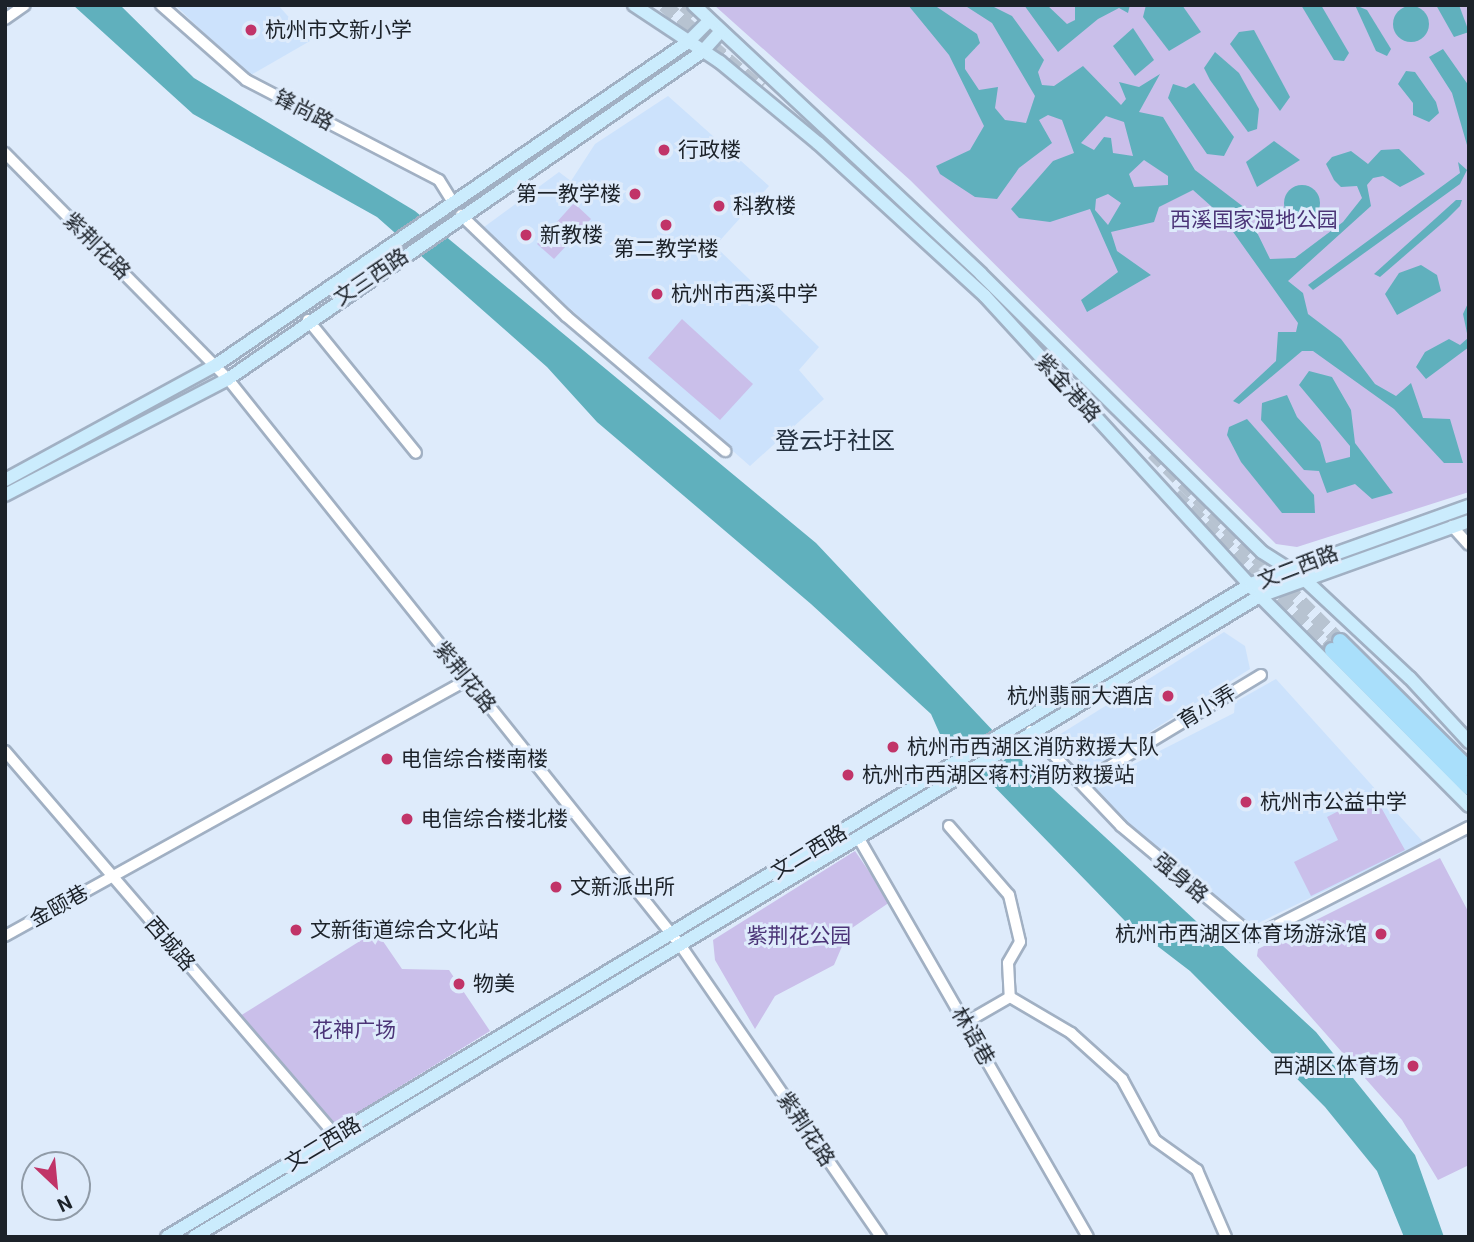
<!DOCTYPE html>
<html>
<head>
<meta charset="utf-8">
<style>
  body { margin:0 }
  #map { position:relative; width:1474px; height:1242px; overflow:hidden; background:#deebfb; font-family:Roboto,"Noto Sans SC",sans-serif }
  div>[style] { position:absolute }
  .built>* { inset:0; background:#cce2fc }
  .green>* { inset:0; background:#cabfea }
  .water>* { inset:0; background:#60b0bd }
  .round { border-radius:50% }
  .highway-tunnel>* { height:14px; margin-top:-7px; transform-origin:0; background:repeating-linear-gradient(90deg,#b7c3d1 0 14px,transparent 0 21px) }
  .roads { filter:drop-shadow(2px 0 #a1b0c3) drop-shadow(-2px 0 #a1b0c3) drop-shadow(0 2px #a1b0c3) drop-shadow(0 -2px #a1b0c3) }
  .minor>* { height:10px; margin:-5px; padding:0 5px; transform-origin:5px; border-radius:5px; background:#fff }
  .major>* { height:12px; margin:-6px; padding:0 6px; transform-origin:6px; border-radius:6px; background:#cbecfd }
  .highway>* { height:14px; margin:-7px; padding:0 7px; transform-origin:7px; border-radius:7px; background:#a9dffb }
  .dots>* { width:19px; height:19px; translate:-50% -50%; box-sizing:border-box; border:4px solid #deebfb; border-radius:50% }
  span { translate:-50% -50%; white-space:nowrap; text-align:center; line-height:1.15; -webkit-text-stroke:6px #deebfb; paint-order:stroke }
  .poi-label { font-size:21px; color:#1c2229 }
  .left { translate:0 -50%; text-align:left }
  .right { translate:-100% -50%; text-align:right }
  .street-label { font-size:21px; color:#1c2229 }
  .park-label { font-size:21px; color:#4b3477 }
  .quarter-label { font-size:24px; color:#253241 }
  .frame { position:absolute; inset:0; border:7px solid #1c2229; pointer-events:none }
  .north { position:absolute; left:21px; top:1151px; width:70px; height:70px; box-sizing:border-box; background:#deebfb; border:2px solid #909ba7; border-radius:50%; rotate:154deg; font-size:19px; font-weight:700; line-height:28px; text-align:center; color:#1c2229 }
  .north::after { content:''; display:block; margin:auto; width:24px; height:32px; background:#c13468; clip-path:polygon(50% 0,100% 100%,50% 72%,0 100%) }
</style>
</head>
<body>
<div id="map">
  <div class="built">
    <i style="clip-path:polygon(175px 5px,278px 5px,310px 41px,249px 76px)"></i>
    <i style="clip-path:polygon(668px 96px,769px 186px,715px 246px,819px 347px,799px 370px,824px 399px,750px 466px,480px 230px,559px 172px,571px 181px,595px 144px)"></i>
    <i style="clip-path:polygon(1224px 632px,1245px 646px,1250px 669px,1089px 770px,1054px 738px)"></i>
    <i style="clip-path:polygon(1276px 679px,1424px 843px,1250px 927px,1164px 859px,1091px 786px,1234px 713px,1235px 702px)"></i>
  </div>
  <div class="green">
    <i style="clip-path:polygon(714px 5px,1469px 5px,1469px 492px,1297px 547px,1276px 544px,910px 180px)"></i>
    <i style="clip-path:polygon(574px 203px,591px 219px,554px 259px,537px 244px)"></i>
    <i style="clip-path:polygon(682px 319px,753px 384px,720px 420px,648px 358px)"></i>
    <i style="clip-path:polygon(1373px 793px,1405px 850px,1311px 896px,1294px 862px,1338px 840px,1327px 817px)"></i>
    <i style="clip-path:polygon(855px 851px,890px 902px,849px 930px,834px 965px,775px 996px,755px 1029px,715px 960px,713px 940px)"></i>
    <i style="clip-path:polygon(1440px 858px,1469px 913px,1469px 1165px,1438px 1180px,1402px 1120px,1257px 956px,1258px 949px)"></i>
    <i style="clip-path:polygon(376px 931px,402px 969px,449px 970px,490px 1031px,336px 1126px,240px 1016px)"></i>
  </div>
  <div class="water">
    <i style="clip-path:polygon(73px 5px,120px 5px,194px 78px,415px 211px,816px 543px,1013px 752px,1316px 1032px,1415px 1155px,1444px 1237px,1404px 1237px,1377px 1171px,1325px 1107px,1190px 971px,1126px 922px,948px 739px,943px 741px,931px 714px,811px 604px,597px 422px,547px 367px,377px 217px,193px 114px)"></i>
    <i style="clip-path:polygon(evenodd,908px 5px,934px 5px,977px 34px,980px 43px,965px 59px,965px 69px,979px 90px,998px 87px,995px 108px,1005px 120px,1026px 123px,1035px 96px,992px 23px,964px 5px,990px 5px,1012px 16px,1044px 60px,1038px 72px,1042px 85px,1054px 86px,1083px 66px,1121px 105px,1126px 99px,1119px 82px,1139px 87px,1160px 74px,1139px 112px,1163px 117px,1195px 170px,1245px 208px,1270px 259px,1295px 258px,1343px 222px,1362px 198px,1357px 186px,1341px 187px,1334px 180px,1326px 164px,1332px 157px,1351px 151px,1368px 164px,1381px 150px,1399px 149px,1425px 174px,1400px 187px,1383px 176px,1373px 178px,1367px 185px,1371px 206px,1288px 281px,1303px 293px,1308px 314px,1341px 339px,1375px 384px,1396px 396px,1411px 383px,1423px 418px,1450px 419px,1463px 463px,1444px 463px,1394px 409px,1313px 351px,1302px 351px,1239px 404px,1233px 401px,1276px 361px,1278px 332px,1296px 332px,1298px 323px,1221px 215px,1193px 190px,1159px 207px,1154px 222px,1111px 232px,1117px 251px,1151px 275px,1087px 312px,1081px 300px,1118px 272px,1090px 209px,1050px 222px,1019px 218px,1011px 209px,1053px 161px,1074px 153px,1062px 120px,1048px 115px,1039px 120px,1052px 143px,1019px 168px,997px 199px,975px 197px,940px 174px,936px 166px,970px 150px,984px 126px,949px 55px,908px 5px,1106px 116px,1124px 122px,1133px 156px,1113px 153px,1111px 138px,1104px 137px,1094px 150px,1081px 143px,1106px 116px,908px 5px,1144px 160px,1168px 176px,1168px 185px,1134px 187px,1129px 174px,1144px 160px,908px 5px,1108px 194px,1121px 203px,1108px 225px,1095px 210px,1096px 199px,1108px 194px)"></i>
    <i style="clip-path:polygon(1024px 5px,1047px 5px,1067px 24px,1075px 20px,1075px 5px,1130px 5px,1128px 13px,1119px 8px,1098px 19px,1058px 52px)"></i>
    <i style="clip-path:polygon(1146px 5px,1182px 5px,1201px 32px,1169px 51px,1143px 17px)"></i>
    <i style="clip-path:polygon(1301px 5px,1321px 5px,1349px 53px,1344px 61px,1334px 60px)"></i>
    <i style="clip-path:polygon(1355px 5px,1367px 10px,1391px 49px,1387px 56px,1376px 51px)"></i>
    <i style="clip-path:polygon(1436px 5px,1459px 5px,1469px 32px,1454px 37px)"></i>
    <i class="round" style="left:1393px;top:6px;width:36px;height:36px"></i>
    <i style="clip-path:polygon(1133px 28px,1154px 60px,1135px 76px,1113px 46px)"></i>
    <i style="clip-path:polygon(1254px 30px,1290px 97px,1280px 111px,1230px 44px,1239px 32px)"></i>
    <i style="clip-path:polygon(1443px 49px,1469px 86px,1469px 152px,1452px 93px,1429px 57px)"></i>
    <i style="clip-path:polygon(1215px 52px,1239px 73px,1259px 109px,1257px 129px,1248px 132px,1210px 80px,1204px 68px)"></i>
    <i style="clip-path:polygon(1406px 71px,1415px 72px,1436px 102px,1439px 113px,1429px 122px,1413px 115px,1413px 103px,1398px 84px)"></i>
    <i style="clip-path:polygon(1194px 83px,1234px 137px,1224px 156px,1207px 154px,1168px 98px,1173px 84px,1186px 88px)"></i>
    <i style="clip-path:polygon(1274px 141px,1300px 160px,1257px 187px,1246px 162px)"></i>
    <i style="clip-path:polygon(1458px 162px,1467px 170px,1460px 184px,1313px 290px,1308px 285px,1460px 173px)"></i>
    <i class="round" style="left:1284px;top:185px;width:36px;height:36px"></i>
    <i style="clip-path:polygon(1456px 200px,1462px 200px,1460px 206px,1447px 219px,1380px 277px,1374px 274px)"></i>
    <i style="clip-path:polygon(1421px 265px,1437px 275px,1441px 291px,1397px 315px,1385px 294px,1399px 273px)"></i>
    <i style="clip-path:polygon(1469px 301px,1469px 347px,1426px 379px,1416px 367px,1425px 352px,1449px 339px,1460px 345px,1468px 338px,1463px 314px)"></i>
    <i style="clip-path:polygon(1309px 371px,1332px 377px,1351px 410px,1355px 443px,1393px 493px,1372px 499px,1355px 484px,1327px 493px,1319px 471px,1304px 470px,1261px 420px,1262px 403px,1287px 395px,1297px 417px,1320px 442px,1326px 463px,1350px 457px,1350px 446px,1299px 385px)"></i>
    <i style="clip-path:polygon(1247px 419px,1314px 495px,1315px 513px,1282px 513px,1241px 462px,1227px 435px,1229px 427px)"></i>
  </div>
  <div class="highway-tunnel">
    <i style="left:664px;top:5px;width:128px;rotate:40.9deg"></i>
    <i style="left:684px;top:5px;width:37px;rotate:41deg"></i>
    <i style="left:1153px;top:453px;width:265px;rotate:45.2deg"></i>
    <i style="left:1175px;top:495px;width:221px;rotate:44.6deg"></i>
  </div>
  <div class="roads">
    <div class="minor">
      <i style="left:161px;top:5px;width:113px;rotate:41.4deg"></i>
      <i style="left:246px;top:80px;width:217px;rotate:27.4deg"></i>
      <i style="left:439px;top:180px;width:26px;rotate:58deg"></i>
      <i style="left:5px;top:19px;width:24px;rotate:-35deg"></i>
      <i style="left:5px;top:153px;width:317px;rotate:45.4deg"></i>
      <i style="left:228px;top:379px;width:726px;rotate:51.38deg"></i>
      <i style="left:681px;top:946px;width:353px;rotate:55.5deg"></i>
      <i style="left:461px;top:215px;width:146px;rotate:43.9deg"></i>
      <i style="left:566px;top:316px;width:209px;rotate:40.3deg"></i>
      <i style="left:308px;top:320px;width:171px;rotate:50.9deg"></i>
      <i style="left:1452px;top:526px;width:25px;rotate:48deg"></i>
      <i style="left:1031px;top:731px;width:131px;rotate:46.5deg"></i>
      <i style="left:1121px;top:826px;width:173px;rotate:39.8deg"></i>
      <i style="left:1254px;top:937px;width:242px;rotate:-27.1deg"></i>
      <i style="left:5px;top:751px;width:508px;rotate:49.31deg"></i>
      <i style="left:1082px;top:783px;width:209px;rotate:-31.1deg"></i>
      <i style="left:949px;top:826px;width:91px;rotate:49deg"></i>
      <i style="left:1009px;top:895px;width:48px;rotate:76.8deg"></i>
      <i style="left:1020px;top:942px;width:24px;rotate:120deg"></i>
      <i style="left:1008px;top:963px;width:34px;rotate:87deg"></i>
      <i style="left:1010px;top:997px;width:71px;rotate:30.5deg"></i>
      <i style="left:1071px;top:1033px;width:69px;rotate:42deg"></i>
      <i style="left:1122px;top:1079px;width:69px;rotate:61.6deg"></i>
      <i style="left:1155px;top:1140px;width:52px;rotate:35.5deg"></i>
      <i style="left:1197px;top:1170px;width:73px;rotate:66.6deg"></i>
      <i style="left:858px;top:837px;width:461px;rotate:60.1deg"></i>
      <i style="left:5px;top:936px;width:528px;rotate:-28.99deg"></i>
      <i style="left:965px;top:1023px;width:52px;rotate:-30deg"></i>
    </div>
    <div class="major">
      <i style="left:634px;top:5px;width:103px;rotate:33.5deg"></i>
      <i style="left:720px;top:62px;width:127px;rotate:39.6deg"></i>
      <i style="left:818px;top:143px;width:226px;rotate:42.5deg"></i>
      <i style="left:985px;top:296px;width:407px;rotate:47.5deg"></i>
      <i style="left:1260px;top:596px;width:296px;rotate:45.1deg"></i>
      <i style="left:694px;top:5px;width:393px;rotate:43.1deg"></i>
      <i style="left:981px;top:274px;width:395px;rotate:44.7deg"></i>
      <i style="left:1262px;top:552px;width:49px;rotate:32.4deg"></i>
      <i style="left:1303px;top:578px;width:146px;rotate:43.1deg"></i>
      <i style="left:1410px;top:678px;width:87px;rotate:47.3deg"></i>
      <i style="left:5px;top:480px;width:240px;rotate:-28.6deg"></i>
      <i style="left:216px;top:365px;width:572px;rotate:-34.38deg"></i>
      <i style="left:688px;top:42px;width:30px;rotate:-45deg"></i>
      <i style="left:5px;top:495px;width:251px;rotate:-27.5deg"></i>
      <i style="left:228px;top:379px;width:576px;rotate:-34.6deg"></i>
      <i style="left:702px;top:52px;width:27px;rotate:-48deg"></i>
      <i style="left:167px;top:1237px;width:1265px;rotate:-31.06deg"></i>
      <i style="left:1251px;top:584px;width:232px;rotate:-19.7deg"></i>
      <i style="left:194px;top:1237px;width:1244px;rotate:-31.02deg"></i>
      <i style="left:1260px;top:596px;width:222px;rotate:-19.7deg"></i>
    </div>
    <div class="highway">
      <i style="left:1340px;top:641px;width:182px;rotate:44.8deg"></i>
      <i style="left:1332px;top:650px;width:194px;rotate:45.2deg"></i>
    </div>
  </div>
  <div class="dots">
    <i style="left:251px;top:30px;background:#c13468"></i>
    <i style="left:664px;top:150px;background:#c13468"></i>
    <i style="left:635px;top:194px;background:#c13468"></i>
    <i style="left:719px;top:206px;background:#c13468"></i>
    <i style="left:666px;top:225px;background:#c13468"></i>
    <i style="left:526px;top:235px;background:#c13468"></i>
    <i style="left:657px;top:294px;background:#c13468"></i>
    <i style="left:1168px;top:696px;background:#c13468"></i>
    <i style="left:893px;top:747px;background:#c13468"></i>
    <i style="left:387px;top:759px;background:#c13468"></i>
    <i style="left:848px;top:775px;background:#c13468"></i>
    <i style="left:1246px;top:802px;background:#c13468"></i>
    <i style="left:407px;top:819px;background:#c13468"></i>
    <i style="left:556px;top:887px;background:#c13468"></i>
    <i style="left:296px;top:930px;background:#c13468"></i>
    <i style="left:1381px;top:934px;background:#c13468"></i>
    <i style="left:459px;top:984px;background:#c13468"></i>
    <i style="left:1413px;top:1066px;background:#c13468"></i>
  </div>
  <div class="poi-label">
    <span class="left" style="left:265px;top:30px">杭州市文新小学</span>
    <span class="left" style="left:678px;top:150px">行政楼</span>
    <span class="right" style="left:621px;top:194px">第一教学楼</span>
    <span class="left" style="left:733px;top:206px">科教楼</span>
    <span class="left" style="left:540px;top:235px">新教楼</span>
    <span style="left:666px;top:249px">第二教学楼</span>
    <span class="left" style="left:671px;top:294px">杭州市西溪中学</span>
    <span class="right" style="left:1154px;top:696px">杭州翡丽大酒店</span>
    <span class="left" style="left:907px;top:747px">杭州市西湖区消防救援大队</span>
    <span class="left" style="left:401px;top:759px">电信综合楼南楼</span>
    <span class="left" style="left:862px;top:775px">杭州市西湖区蒋村消防救援站</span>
    <span class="left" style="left:1260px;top:802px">杭州市公益中学</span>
    <span class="left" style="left:421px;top:819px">电信综合楼北楼</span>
    <span class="left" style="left:570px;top:887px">文新派出所</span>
    <span class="left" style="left:310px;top:930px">文新街道综合文化站</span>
    <span class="right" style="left:1367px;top:934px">杭州市西湖区体育场游泳馆</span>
    <span class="left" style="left:473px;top:984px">物美</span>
    <span class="right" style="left:1399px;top:1066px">西湖区体育场</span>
  </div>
  <div class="street-label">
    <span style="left:304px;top:110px;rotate:27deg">锋尚路</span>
    <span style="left:97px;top:246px;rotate:45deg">紫荆花路</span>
    <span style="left:371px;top:277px;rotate:-34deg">文三西路</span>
    <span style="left:1068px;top:388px;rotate:47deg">紫金港路</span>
    <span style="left:1298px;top:567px;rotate:-21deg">文二西路</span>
    <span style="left:465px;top:677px;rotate:51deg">紫荆花路</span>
    <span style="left:1207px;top:707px;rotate:-31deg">育小弄</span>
    <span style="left:809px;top:852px;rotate:-31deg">文二西路</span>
    <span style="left:1181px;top:878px;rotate:40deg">强身路</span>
    <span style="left:59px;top:906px;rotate:-29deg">金颐巷</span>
    <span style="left:170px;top:944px;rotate:49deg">西城路</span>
    <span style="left:973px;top:1036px;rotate:60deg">林语巷</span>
    <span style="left:806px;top:1129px;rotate:56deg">紫荆花路</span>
    <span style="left:323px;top:1144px;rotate:-31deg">文二西路</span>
  </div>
  <div class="park-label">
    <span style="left:1254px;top:220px">西溪国家湿地公园</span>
    <span style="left:799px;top:936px">紫荆花公园</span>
    <span style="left:354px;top:1030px">花神广场</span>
  </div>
  <div class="quarter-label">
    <span style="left:835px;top:442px">登云圩社区</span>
  </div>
  <div class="frame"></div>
  <div class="north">N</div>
</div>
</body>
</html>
